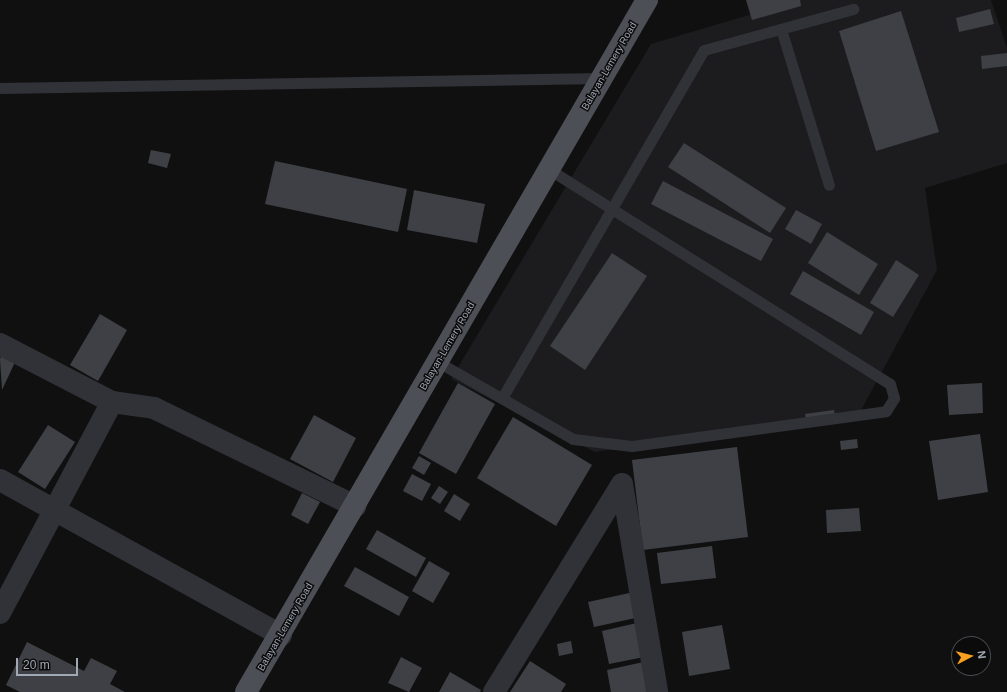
<!DOCTYPE html>
<html>
<head>
<meta charset="utf-8">
<style>
  body { margin:0 }
  #map { position:relative; width:1007px; height:692px; overflow:hidden; background:#101011; font-family:Helvetica,sans-serif }
  div>[style] { position:absolute }
  .built>* { inset:0; background:#1c1c1e }
  .building>* { inset:0; background:#3e4045 }
  .lane>* { height:11px; margin:-5.5px; padding:0 5.5px; transform-origin:5.5px; border-radius:5.5px; background:#313237 }
  .street>* { height:22px; margin:-11px; padding:0 11px; transform-origin:11px; border-radius:11px; background:#313237 }
  .primary>* { height:22px; margin:-11px; padding:0 11px; transform-origin:11px; border-radius:11px; background:#4d4f56 }
  span { translate:-50% -50%; white-space:nowrap; text-align:center; line-height:1.15; -webkit-text-stroke:3px #0b0b0c; paint-order:stroke }
  .street-label { font-size:10px; color:#a0a8b3 }
  .north { position:absolute; left:951px; top:636px; width:40px; height:40px; box-sizing:border-box; background:#0b0b0c; border:1px solid #474a4f; border-radius:50%; rotate:83deg; font-size:11px; font-weight:700; line-height:16px; text-align:center; color:#a0a8b3 }
  .north::after { content:''; display:block; margin:auto; width:14px; height:18px; background:#fb9f1e; clip-path:polygon(50% 0,100% 100%,50% 72%,0 100%) }
  .scale { position:absolute; left:16px; top:658px; width:62px; height:18px; box-sizing:border-box; border:2px solid #a0a8b3; border-top:0; padding-left:5px; font-size:12px; line-height:14px; white-space:nowrap; color:#a0a8b3; -webkit-text-stroke:3px #0b0b0c; paint-order:stroke }
</style>
</head>
<body>
<div id="map">
  <div class="built">
    <i style="clip-path:polygon(799px 0,991px 0,1007px 48px,1007px 163px,925px 188px,937px 270px,859px 414px,595px 452px,451px 379px,651px 44px)"></i>
  </div>
  <div class="building">
    <i style="clip-path:polygon(746px 0,800px 0,801px 6px,752px 20px)"></i>
    <i style="clip-path:polygon(990px 9px,994px 24px,959px 32px,956px 18px)"></i>
    <i style="clip-path:polygon(901px 11px,939px 132px,876px 151px,839px 31px)"></i>
    <i style="clip-path:polygon(1007px 53px,1007px 66px,982px 69px,981px 56px)"></i>
    <i style="clip-path:polygon(684px 143px,786px 208px,770px 233px,668px 167px)"></i>
    <i style="clip-path:polygon(151px 150px,171px 154px,167px 168px,148px 163px)"></i>
    <i style="clip-path:polygon(275px 161px,407px 189px,398px 232px,265px 204px)"></i>
    <i style="clip-path:polygon(663px 181px,773px 239px,761px 261px,651px 204px)"></i>
    <i style="clip-path:polygon(414px 190px,485px 204px,477px 243px,407px 230px)"></i>
    <i style="clip-path:polygon(796px 210px,822px 224px,811px 244px,785px 229px)"></i>
    <i style="clip-path:polygon(827px 232px,878px 264px,859px 295px,808px 263px)"></i>
    <i style="clip-path:polygon(612px 253px,647px 276px,585px 370px,550px 346px)"></i>
    <i style="clip-path:polygon(896px 260px,919px 275px,893px 317px,870px 303px)"></i>
    <i style="clip-path:polygon(803px 271px,874px 312px,861px 335px,790px 294px)"></i>
    <i style="clip-path:polygon(100px 314px,127px 330px,98px 381px,70px 365px)"></i>
    <i style="clip-path:polygon(2px 354px,16px 360px,2px 390px,0 359px)"></i>
    <i style="clip-path:polygon(458px 383px,495px 404px,456px 474px,419px 453px)"></i>
    <i style="clip-path:polygon(982px 383px,983px 413px,949px 415px,947px 385px)"></i>
    <i style="clip-path:polygon(834px 410px,835px 417px,806px 420px,805px 414px)"></i>
    <i style="clip-path:polygon(314px 415px,356px 438px,333px 482px,290px 459px)"></i>
    <i style="clip-path:polygon(513px 417px,592px 465px,556px 526px,477px 478px)"></i>
    <i style="clip-path:polygon(48px 425px,75px 442px,45px 489px,18px 472px)"></i>
    <i style="clip-path:polygon(980px 434px,988px 492px,938px 500px,929px 441px)"></i>
    <i style="clip-path:polygon(857px 439px,858px 448px,841px 450px,840px 441px)"></i>
    <i style="clip-path:polygon(737px 447px,748px 537px,643px 550px,632px 460px)"></i>
    <i style="clip-path:polygon(419px 456px,431px 463px,424px 475px,412px 468px)"></i>
    <i style="clip-path:polygon(412px 474px,431px 484px,422px 501px,403px 491px)"></i>
    <i style="clip-path:polygon(439px 486px,448px 492px,440px 504px,431px 498px)"></i>
    <i style="clip-path:polygon(302px 493px,320px 502px,308px 524px,291px 515px)"></i>
    <i style="clip-path:polygon(454px 494px,470px 504px,460px 521px,444px 511px)"></i>
    <i style="clip-path:polygon(859px 508px,861px 531px,827px 533px,826px 510px)"></i>
    <i style="clip-path:polygon(377px 530px,426px 558px,416px 577px,366px 549px)"></i>
    <i style="clip-path:polygon(712px 546px,716px 578px,661px 584px,657px 553px)"></i>
    <i style="clip-path:polygon(429px 561px,450px 573px,433px 603px,412px 591px)"></i>
    <i style="clip-path:polygon(355px 567px,409px 597px,399px 616px,344px 586px)"></i>
    <i style="clip-path:polygon(634px 592px,640px 617px,594px 627px,588px 602px)"></i>
    <i style="clip-path:polygon(637px 623px,644px 657px,609px 664px,602px 631px)"></i>
    <i style="clip-path:polygon(722px 625px,730px 669px,689px 676px,682px 632px)"></i>
    <i style="clip-path:polygon(571px 641px,573px 653px,559px 656px,557px 644px)"></i>
    <i style="clip-path:polygon(27px 642px,84px 671px,91px 658px,117px 671px,110px 684px,125px 692px,20px 692px,6px 685px)"></i>
    <i style="clip-path:polygon(401px 657px,422px 668px,409px 692px,388px 683px)"></i>
    <i style="clip-path:polygon(530px 661px,566px 684px,561px 692px,510px 692px)"></i>
    <i style="clip-path:polygon(648px 661px,649px 692px,611px 692px,607px 670px)"></i>
    <i style="clip-path:polygon(450px 672px,481px 690px,480px 692px,439px 692px)"></i>
  </div>
  <div class="lane">
    <i style="left:781px;top:29px;width:163px;rotate:72.9deg"></i>
    <i style="left:0;top:88px;width:603px;rotate:-0.95deg"></i>
    <i style="left:438px;top:362px;width:155px;rotate:29.7deg"></i>
    <i style="left:573px;top:439px;width:59px;rotate:6.8deg"></i>
    <i style="left:632px;top:446px;width:256px;rotate:-7.8deg"></i>
    <i style="left:886px;top:411px;width:15px;rotate:-58deg"></i>
    <i style="left:894px;top:398px;width:15px;rotate:-106deg"></i>
    <i style="left:890px;top:384px;width:403px;rotate:-147.8deg"></i>
    <i style="left:502px;top:398px;width:402px;rotate:-59.9deg"></i>
    <i style="left:704px;top:50px;width:155px;rotate:-15.4deg"></i>
  </div>
  <div class="street">
    <i style="left:0;top:344px;width:126px;rotate:27.4deg"></i>
    <i style="left:112px;top:402px;width:239px;rotate:118deg"></i>
    <i style="left:112px;top:402px;width:42px;rotate:8.1deg"></i>
    <i style="left:154px;top:408px;width:224px;rotate:26deg"></i>
    <i style="left:0;top:480px;width:321px;rotate:28.9deg"></i>
    <i style="left:622px;top:484px;width:211px;rotate:80.4deg"></i>
    <i style="left:494px;top:692px;width:244px;rotate:-58.4deg"></i>
  </div>
  <div class="primary">
    <i style="left:246px;top:692px;width:800px;rotate:-59.91deg"></i>
  </div>
  <div class="street-label">
    <span style="left:609px;top:66px;rotate:-60deg">Balayan-Lemery Road</span>
    <span style="left:447px;top:346px;rotate:-60deg">Balayan-Lemery Road</span>
    <span style="left:285px;top:627px;rotate:-60deg">Balayan-Lemery Road</span>
  </div>
  <div class="north">N</div>
  <div class="scale">20 m</div>
</div>
</body>
</html>
